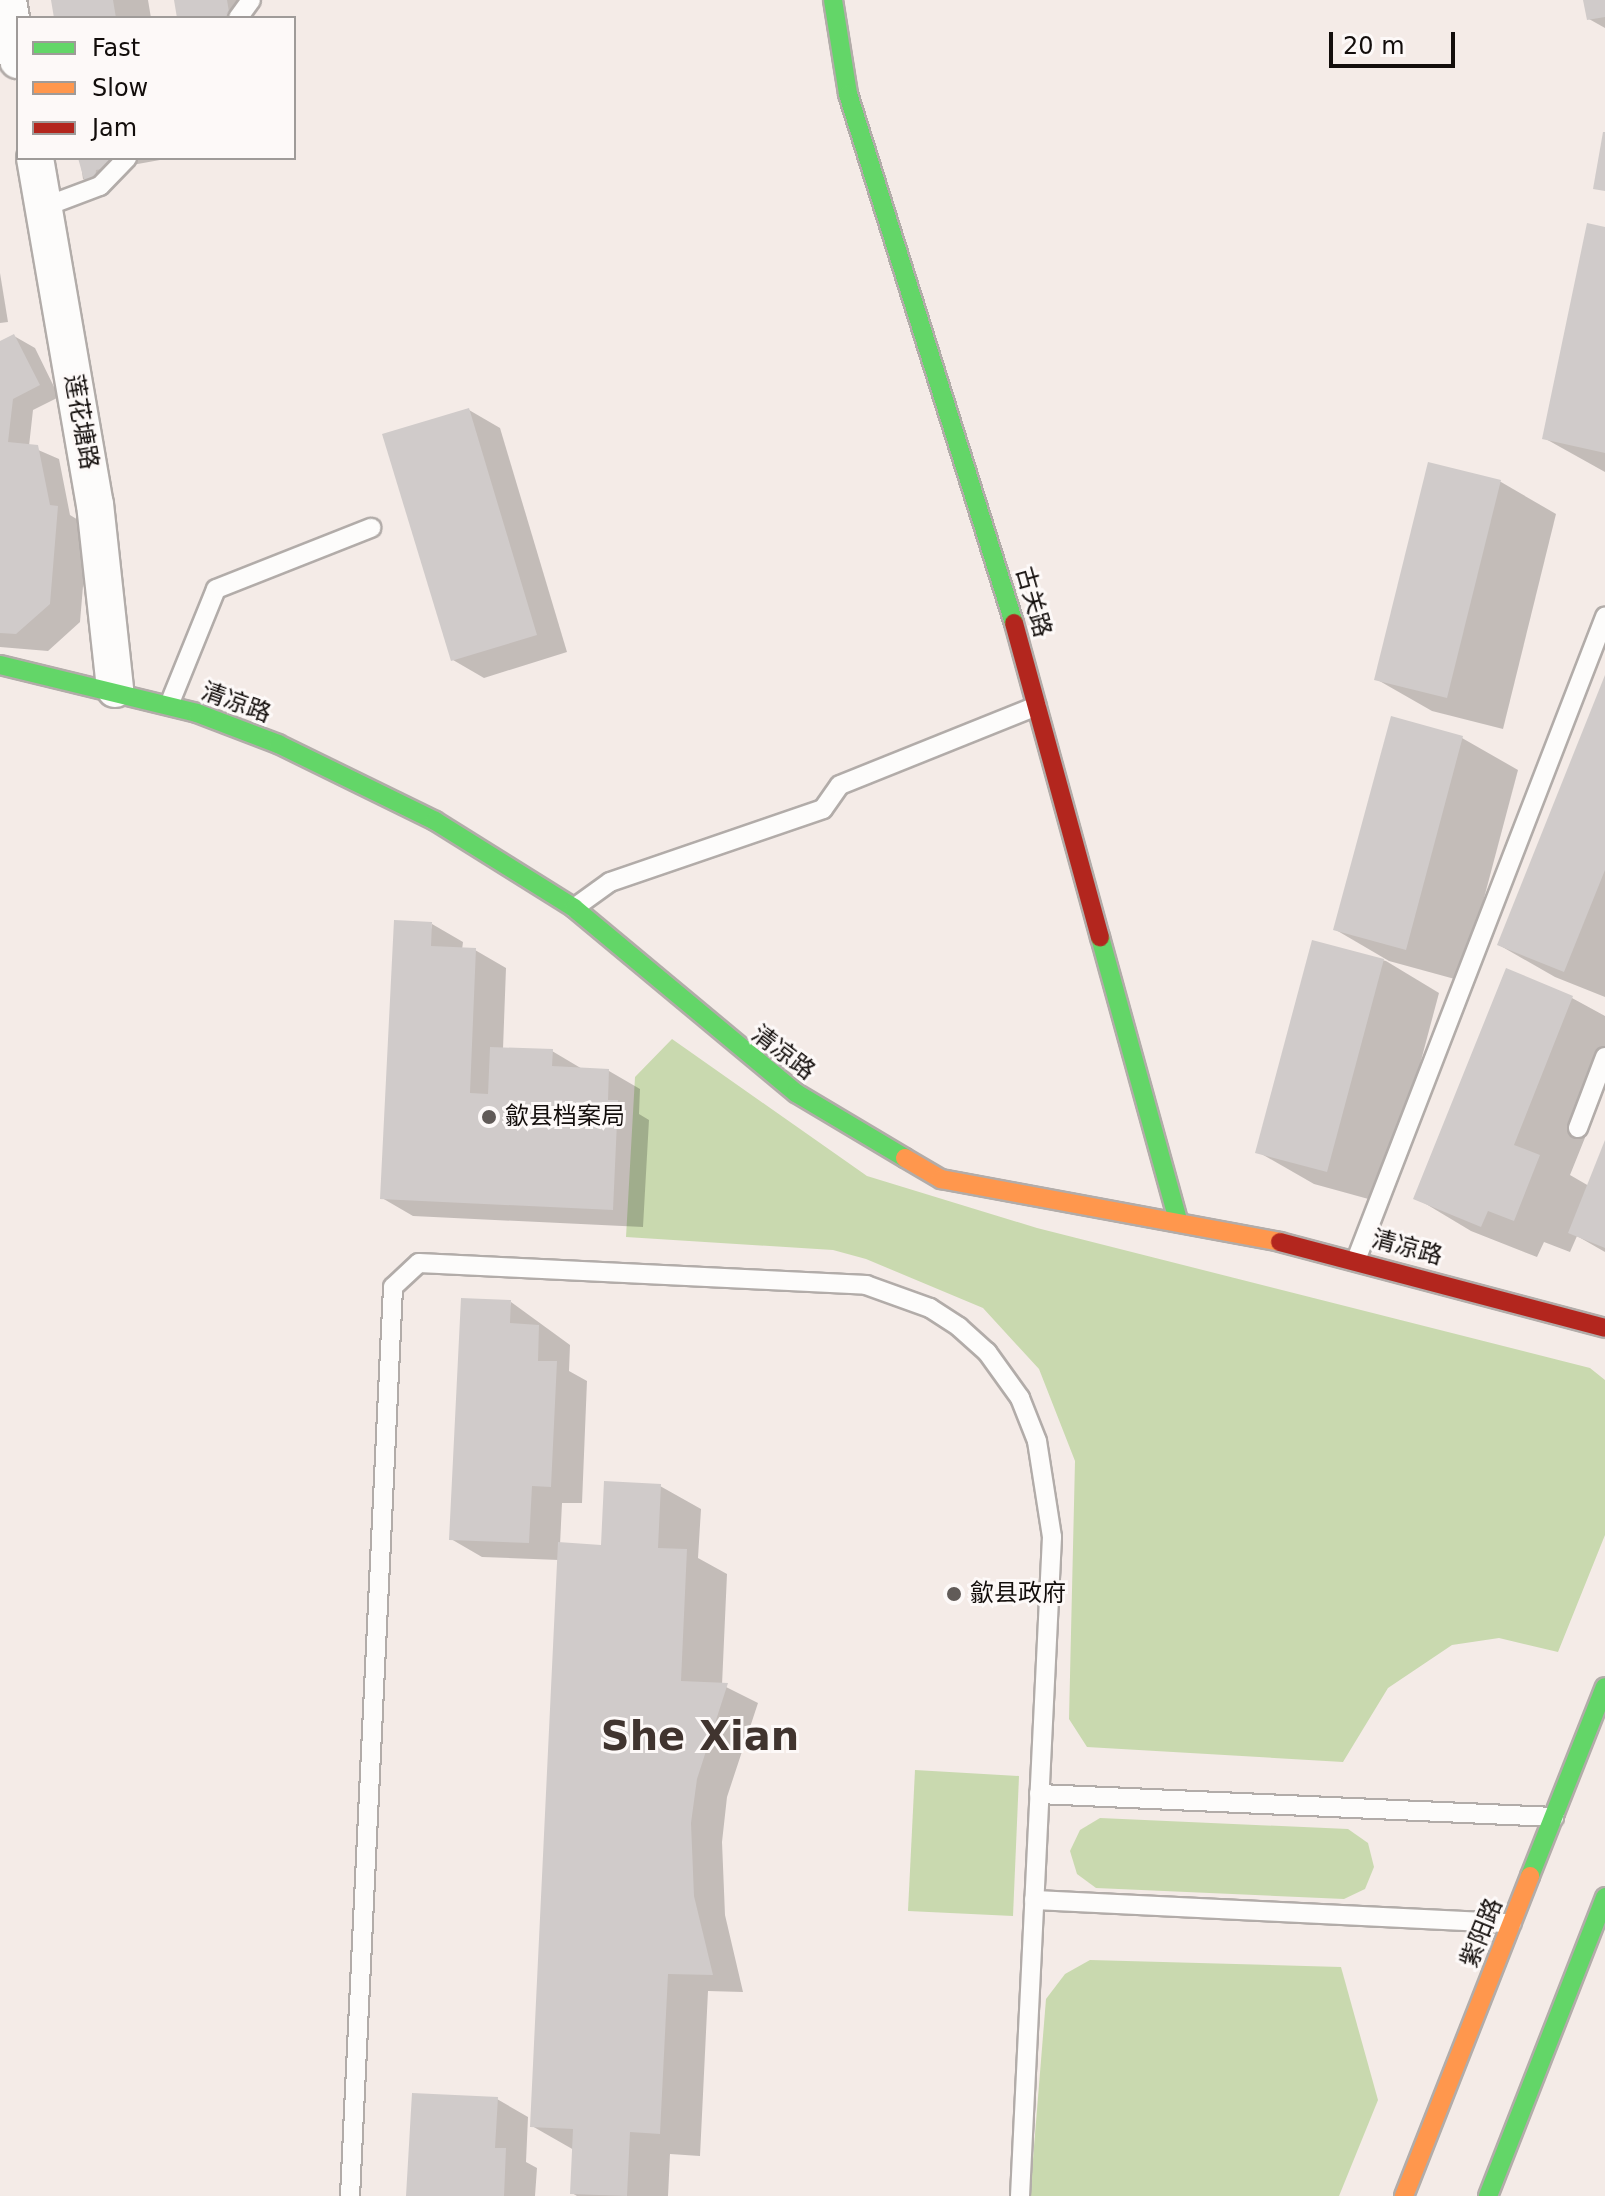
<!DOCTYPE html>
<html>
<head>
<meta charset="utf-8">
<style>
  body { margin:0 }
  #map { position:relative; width:1605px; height:2196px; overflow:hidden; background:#f4ebe7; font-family:"DejaVu Sans","Noto Sans SC",sans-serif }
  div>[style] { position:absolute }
  .green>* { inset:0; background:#c9d9af }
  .shadow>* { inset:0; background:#0003 }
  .building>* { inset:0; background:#d0cbca }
  .roads { filter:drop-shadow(2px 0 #b2aca9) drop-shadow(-2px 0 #b2aca9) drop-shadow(0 2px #b2aca9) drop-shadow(0 -2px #b2aca9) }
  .lane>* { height:18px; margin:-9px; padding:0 9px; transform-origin:9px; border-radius:9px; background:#fdfcfb }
  .street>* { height:36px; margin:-18px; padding:0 18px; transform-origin:18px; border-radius:18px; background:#fdfcfb }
  .fast>* { height:18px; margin:-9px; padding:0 9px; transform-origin:9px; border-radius:9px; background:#63d668 }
  .slow>* { height:18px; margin:-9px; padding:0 9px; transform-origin:9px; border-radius:9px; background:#ff974d }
  .jam>* { height:18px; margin:-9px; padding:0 9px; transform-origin:9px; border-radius:9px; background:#b3261e }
  .dots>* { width:22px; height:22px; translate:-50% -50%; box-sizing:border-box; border:4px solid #fdf9f8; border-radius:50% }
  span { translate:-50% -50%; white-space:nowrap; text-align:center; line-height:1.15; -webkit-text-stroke:6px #fdf9f8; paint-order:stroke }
  .street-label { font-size:24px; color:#120d0b }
  .poi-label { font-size:24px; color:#120d0b }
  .left { translate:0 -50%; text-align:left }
  .town-label { font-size:40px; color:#40342f; font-weight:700 }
  .legend { position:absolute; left:16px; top:16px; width:280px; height:144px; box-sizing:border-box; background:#fdf9f8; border:2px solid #9f9b99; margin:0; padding:10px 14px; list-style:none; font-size:24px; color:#120d0b }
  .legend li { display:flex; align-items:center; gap:16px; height:40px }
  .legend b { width:40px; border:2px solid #9f9b99 }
  .scale { position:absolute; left:1329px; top:32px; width:126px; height:36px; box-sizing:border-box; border:4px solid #120d0b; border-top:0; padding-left:10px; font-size:24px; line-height:28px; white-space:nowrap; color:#120d0b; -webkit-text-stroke:6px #fdf9f8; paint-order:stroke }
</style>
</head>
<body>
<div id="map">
  <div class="green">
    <i style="clip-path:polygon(672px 1039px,867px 1176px,1037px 1228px,1590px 1368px,1605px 1380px,1605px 1535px,1558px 1652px,1499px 1638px,1452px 1645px,1388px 1688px,1343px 1762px,1087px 1747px,1069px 1719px,1075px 1461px,1039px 1369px,983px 1308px,866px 1259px,833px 1250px,626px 1237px,635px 1077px)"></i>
    <i style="clip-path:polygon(915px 1770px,1019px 1776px,1013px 1916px,908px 1911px)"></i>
    <i style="clip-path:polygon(1100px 1818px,1348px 1829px,1368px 1843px,1374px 1867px,1365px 1889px,1344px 1899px,1096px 1888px,1077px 1874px,1070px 1851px,1080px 1830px)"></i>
    <i style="clip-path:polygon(1090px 1960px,1341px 1967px,1378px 2100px,1339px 2196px,1030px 2196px,1046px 1999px,1065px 1974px)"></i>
  </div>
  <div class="shadow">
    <i style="clip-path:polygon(53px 0,148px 0,151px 18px,56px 18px)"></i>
    <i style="clip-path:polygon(176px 0,245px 0,248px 18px,179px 18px)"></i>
    <i style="clip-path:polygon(1585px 0,1605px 0,1605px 28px,1589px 19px)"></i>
    <i style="clip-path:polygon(80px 158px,171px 158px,121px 167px,93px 185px,83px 179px)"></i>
    <i style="clip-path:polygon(1605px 229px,1605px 472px,1544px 438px)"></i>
    <i style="clip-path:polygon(0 273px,8px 322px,0 323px)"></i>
    <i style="clip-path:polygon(14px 336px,35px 348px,59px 397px,33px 410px,29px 446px,59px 459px,70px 515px,88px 526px,80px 622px,48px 651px,0 647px,0 343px)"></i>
    <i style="clip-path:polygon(469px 410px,500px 428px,567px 652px,484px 678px,453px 660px)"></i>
    <i style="clip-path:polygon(1430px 464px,1501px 482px,1556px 514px,1503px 729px,1432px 711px,1376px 679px)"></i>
    <i style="clip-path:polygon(1605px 680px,1605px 997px,1555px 977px,1499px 945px)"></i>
    <i style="clip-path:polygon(1462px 738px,1518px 770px,1462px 981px,1389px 961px,1336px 930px)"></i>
    <i style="clip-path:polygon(432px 924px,463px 942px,462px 950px,475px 950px,506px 968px,503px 1049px,552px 1051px,584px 1070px,609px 1071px,640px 1089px,639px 1114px,649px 1120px,643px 1227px,413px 1216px,382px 1198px)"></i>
    <i style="clip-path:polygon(1313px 942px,1386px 961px,1439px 993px,1383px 1203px,1314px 1184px,1258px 1152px)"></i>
    <i style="clip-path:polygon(1572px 998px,1605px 1016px,1605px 1088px,1570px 1175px,1589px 1186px,1605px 1145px,1605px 1252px,1577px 1236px,1570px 1252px,1544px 1242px,1537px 1257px,1471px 1231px,1416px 1198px)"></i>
    <i style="clip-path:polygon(511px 1302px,570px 1345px,569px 1371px,587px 1381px,582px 1503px,562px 1503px,560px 1545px,603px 1547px,660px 1486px,701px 1509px,698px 1558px,727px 1574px,722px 1685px,758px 1703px,727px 1797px,722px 1842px,725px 1915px,743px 1992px,708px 1991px,700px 2156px,670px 2154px,668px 2196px,577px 2196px,572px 2193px,574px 2150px,532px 2126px,559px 1560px,482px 1557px,451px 1539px)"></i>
    <i style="clip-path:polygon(497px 2099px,528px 2117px,526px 2162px,537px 2168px,535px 2196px,408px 2196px)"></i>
  </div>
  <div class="building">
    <i style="clip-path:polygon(51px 0,113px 0,116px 18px,54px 18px)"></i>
    <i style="clip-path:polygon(174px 0,227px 0,230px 18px,177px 18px)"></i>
    <i style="clip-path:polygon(1583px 0,1605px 0,1605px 17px,1587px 20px)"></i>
    <i style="clip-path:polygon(1603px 132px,1605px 132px,1605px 191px,1593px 189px)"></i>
    <i style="clip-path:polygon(78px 158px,111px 158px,113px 167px,96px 170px,95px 182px,85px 183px)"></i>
    <i style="clip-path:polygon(1587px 223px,1605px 227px,1605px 453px,1542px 439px)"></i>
    <i style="clip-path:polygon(14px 334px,40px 385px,13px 399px,8px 442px,38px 445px,50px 505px,58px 506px,50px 604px,16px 634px,0 633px,0 341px)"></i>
    <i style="clip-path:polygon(469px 408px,537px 635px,451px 661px,382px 434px)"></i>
    <i style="clip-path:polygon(1428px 462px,1501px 480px,1447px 698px,1374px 680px)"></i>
    <i style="clip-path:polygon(1605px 675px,1605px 870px,1564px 972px,1497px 945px)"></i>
    <i style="clip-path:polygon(1391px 716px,1463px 736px,1406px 950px,1333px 930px)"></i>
    <i style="clip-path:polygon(394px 920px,432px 922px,431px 946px,476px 948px,470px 1093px,488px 1094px,490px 1047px,553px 1049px,552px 1066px,609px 1069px,608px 1100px,618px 1100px,613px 1210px,380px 1199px)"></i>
    <i style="clip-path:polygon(1312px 940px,1384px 959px,1327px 1172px,1255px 1153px)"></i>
    <i style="clip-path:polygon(1506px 968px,1573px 996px,1514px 1145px,1540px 1155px,1514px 1221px,1488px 1211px,1481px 1227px,1413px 1199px)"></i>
    <i style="clip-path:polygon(1605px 1140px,1605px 1248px,1568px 1233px)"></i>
    <i style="clip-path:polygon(461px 1298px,511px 1300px,510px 1323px,539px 1325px,538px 1361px,557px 1361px,551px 1487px,532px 1486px,529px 1543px,449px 1540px)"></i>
    <i style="clip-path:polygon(604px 1481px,661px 1484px,658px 1548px,687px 1549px,681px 1681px,728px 1683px,697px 1779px,691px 1823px,694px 1896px,713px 1975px,668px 1974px,660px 2134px,630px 2132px,627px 2196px,570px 2194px,573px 2129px,530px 2127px,558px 1542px,601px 1545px)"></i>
    <i style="clip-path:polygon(412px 2093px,498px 2097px,495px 2148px,506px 2148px,504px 2196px,406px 2196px)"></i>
  </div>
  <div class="roads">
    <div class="lane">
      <i style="left:238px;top:18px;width:22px;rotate:-54deg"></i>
      <i style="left:44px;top:207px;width:60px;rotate:-20.6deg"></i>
      <i style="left:100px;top:186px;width:39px;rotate:-46deg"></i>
      <i style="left:169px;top:705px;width:125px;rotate:-67.9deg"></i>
      <i style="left:216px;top:589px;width:167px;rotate:-21.5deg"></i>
      <i style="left:574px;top:908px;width:44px;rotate:-35.8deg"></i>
      <i style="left:610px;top:882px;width:225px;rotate:-18.9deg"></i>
      <i style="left:823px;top:809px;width:29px;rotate:-55deg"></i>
      <i style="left:840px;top:785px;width:212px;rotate:-21.9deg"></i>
      <i style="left:1578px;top:1128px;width:76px;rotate:-69.2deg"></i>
      <i style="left:1356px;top:1260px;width:690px;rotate:-68.83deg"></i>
      <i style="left:1039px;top:1794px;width:516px;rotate:2.56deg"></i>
      <i style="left:1034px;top:1900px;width:478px;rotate:2.8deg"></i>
      <i style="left:350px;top:2196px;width:910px;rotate:-87.29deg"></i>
      <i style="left:393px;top:1287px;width:35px;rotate:-43deg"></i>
      <i style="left:419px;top:1263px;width:448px;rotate:2.8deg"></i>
      <i style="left:866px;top:1285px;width:68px;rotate:19.8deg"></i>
      <i style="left:930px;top:1308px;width:35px;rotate:33deg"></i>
      <i style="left:959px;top:1327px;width:38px;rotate:42deg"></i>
      <i style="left:987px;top:1352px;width:57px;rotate:54.3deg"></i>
      <i style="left:1020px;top:1398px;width:46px;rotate:68.4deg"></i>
      <i style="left:1037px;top:1441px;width:97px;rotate:81.1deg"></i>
      <i style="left:1052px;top:1537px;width:660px;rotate:92.78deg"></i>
    </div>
    <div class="street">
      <i style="left:8px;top:0;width:61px;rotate:80.5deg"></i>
      <i style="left:35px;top:158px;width:351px;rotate:80.2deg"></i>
      <i style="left:95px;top:504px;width:186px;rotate:83.8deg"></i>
    </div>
    <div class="fast">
      <i style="left:833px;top:0;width:95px;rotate:80.9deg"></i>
      <i style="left:848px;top:94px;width:554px;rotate:72.58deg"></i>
      <i style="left:0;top:665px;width:203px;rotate:13.7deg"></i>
      <i style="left:197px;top:713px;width:87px;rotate:20.9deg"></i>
      <i style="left:278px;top:744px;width:175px;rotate:26.1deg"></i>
      <i style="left:435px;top:821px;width:164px;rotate:32deg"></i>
      <i style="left:574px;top:908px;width:289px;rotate:39.8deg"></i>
      <i style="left:796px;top:1093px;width:127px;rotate:30.8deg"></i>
      <i style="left:1100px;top:937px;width:294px;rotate:74.6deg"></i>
      <i style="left:1530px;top:1876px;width:203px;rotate:-68.4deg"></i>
      <i style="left:1488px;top:2196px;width:321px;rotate:-68.6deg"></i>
    </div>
    <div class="slow">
      <i style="left:905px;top:1158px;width:42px;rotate:30.3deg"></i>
      <i style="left:941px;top:1179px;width:345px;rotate:10.5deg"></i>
      <i style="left:1404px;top:2196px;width:344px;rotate:-68.5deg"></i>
    </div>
    <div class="jam">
      <i style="left:1014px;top:623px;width:326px;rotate:74.7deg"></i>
      <i style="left:1280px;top:1242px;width:336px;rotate:14.8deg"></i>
    </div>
  </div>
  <div class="dots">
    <i style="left:489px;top:1117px;background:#615b58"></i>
    <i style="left:954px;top:1594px;background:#615b58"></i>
  </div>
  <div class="street-label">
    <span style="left:81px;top:422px;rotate:80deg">莲花塘路</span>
    <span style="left:1033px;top:602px;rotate:74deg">古关路</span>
    <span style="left:236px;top:703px;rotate:20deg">清凉路</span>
    <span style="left:783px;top:1053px;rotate:37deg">清凉路</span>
    <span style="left:1407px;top:1248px;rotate:15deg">清凉路</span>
    <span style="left:1482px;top:1933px;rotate:-68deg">紫阳路</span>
  </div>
  <div class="poi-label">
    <span class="left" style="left:505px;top:1117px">歙县档案局</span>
    <span class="left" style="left:970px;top:1594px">歙县政府</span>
  </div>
  <div class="town-label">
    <span style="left:700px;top:1736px">She Xian</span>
  </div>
  <ul class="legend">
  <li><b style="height:10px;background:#63d668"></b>Fast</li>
  <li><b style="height:10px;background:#ff974d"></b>Slow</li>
  <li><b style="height:10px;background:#b3261e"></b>Jam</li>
  </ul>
  <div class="scale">20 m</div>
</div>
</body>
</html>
